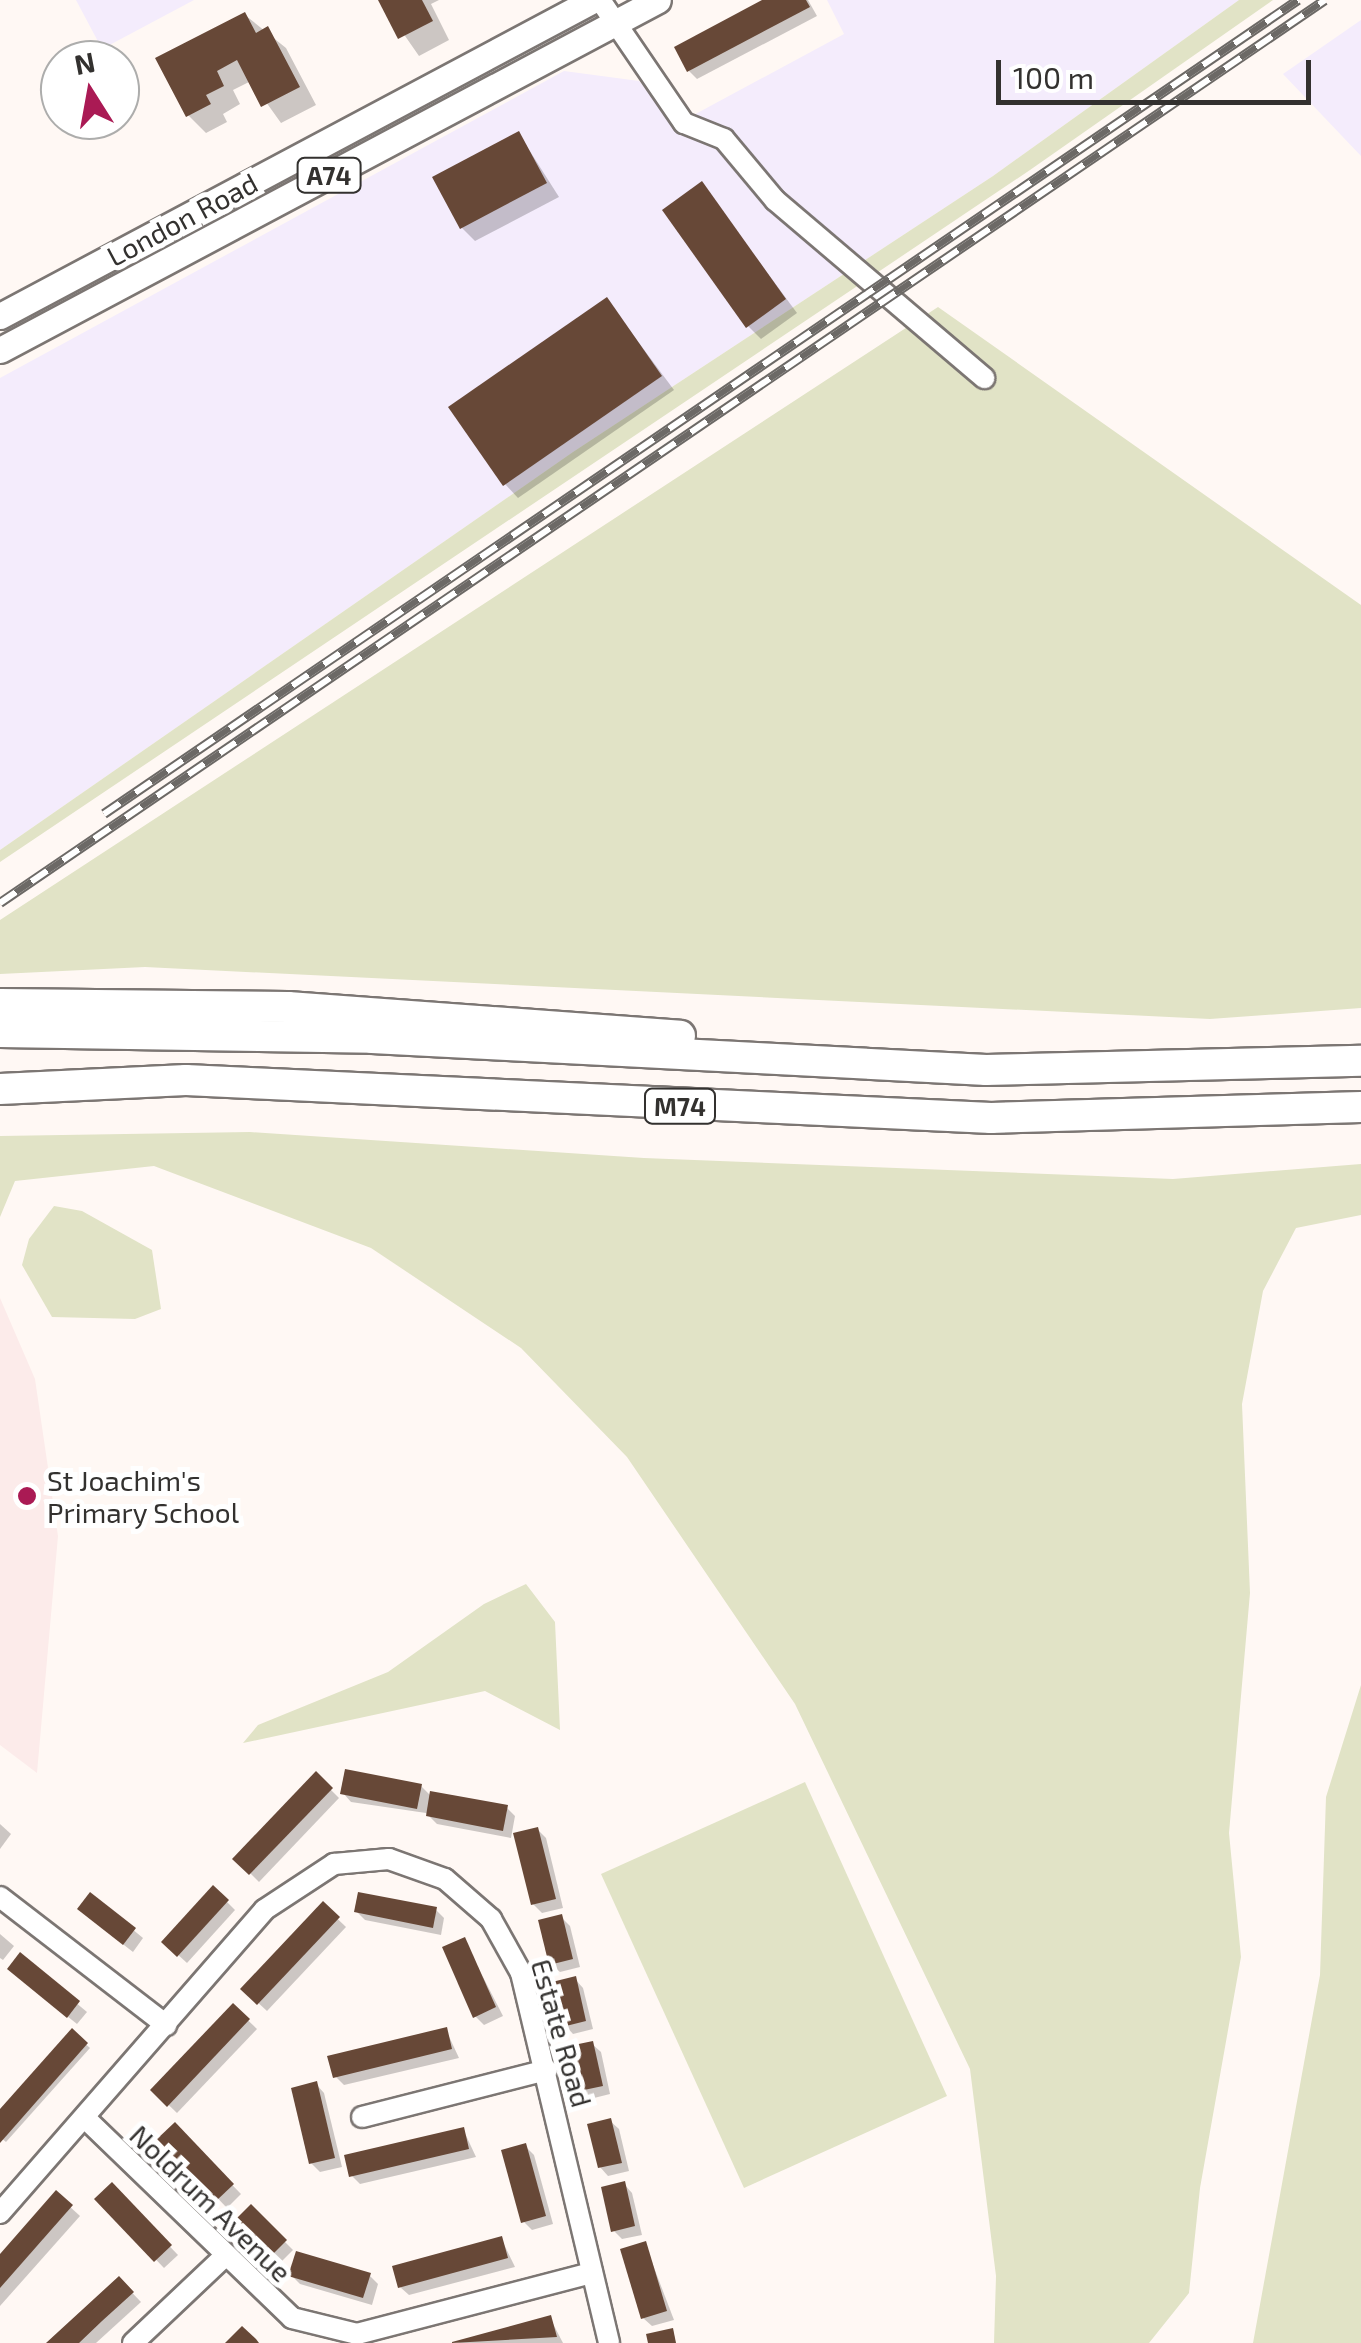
<!DOCTYPE html>
<html>
<head>
<meta charset="utf-8">
<style>
  body { margin:0 }
  #map { position:relative; width:1361px; height:2343px; overflow:hidden; background:#fff8f4; font-family:"Exo 2",sans-serif }
  div>[style] { position:absolute }
  .industrial>* { inset:0; background:#f4ecfc }
  .education>* { inset:0; background:#fcebea }
  .green>* { inset:0; background:#e1e3c6 }
  .shadow>* { inset:0; background:#0003 }
  .building>* { inset:0; background:#674837 }
  .roads { filter:drop-shadow(2px 0 #7c7673) drop-shadow(-2px 0 #7c7673) drop-shadow(0 2px #7c7673) drop-shadow(0 -2px #7c7673) }
  .minor>* { height:20px; margin:-10px; padding:0 10px; transform-origin:10px; border-radius:10px; background:#fff }
  .major>* { height:25px; margin:-12.5px; padding:0 12.5px; transform-origin:12.5px; border-radius:12.5px; background:#fff }
  .highway>* { height:30px; margin:-15px; padding:0 15px; transform-origin:15px; border-radius:15px; background:#fff }
  .rail>* { height:10px; margin-top:-5px; transform-origin:0; background:repeating-linear-gradient(90deg,#fff 0 19px,#6c6966 0 38px); box-sizing:border-box; border-block:2px solid #6c6966 }
  .dots>* { width:28px; height:28px; translate:-50% -50%; box-sizing:border-box; border:5px solid #fff; border-radius:50% }
  span { translate:-50% -50%; white-space:nowrap; text-align:center; line-height:1.15; -webkit-text-stroke:10px #fff; paint-order:stroke }
  .shield-label span { padding:2px 8px; background:#fff; border:2px solid; border-radius:8px; -webkit-text-stroke-width:0 }
  .shield-label { font-size:25px; color:#33312f; font-weight:700 }
  .street-label { font-size:28px; color:#33312f }
  .poi-label { font-size:28px; color:#33312f }
  .left { translate:0 -50%; text-align:left }
  .north { position:absolute; left:40px; top:40px; width:100px; height:100px; box-sizing:border-box; background:#fff; border:2px solid #adadac; border-radius:50%; rotate:349deg; font-size:28px; font-weight:700; line-height:40px; text-align:center; color:#33312f }
  .north::after { content:''; display:block; margin:auto; width:35px; height:45px; background:#aa1a54; clip-path:polygon(50% 0,100% 100%,50% 72%,0 100%) }
  .scale { position:absolute; left:996px; top:60px; width:315px; height:45px; box-sizing:border-box; border:5px solid #33312f; border-top:0; padding-left:12px; font-size:30px; line-height:35px; white-space:nowrap; color:#33312f; -webkit-text-stroke:8px #fff; paint-order:stroke }
</style>
</head>
<body>
<div id="map">
  <div class="industrial">
    <i style="clip-path:polygon(76px 0,194px 0,102px 49px)"></i>
    <i style="clip-path:polygon(827px 0,1239px 0,993px 176px,573px 452px,0 850px,0 378px,564px 71px,639px 81px,677px 124px,844px 34px)"></i>
    <i style="clip-path:polygon(1361px 20px,1361px 156px,1283px 74px)"></i>
  </div>
  <div class="education">
    <i style="clip-path:polygon(0 1298px,35px 1379px,58px 1536px,37px 1773px,0 1745px)"></i>
  </div>
  <div class="green">
    <i style="clip-path:polygon(1239px 0,1273px 0,1030px 170px,0 862px,0 850px,573px 452px,993px 176px)"></i>
    <i style="clip-path:polygon(938px 307px,1361px 605px,1361px 1008px,1210px 1019px,145px 967px,0 974px,0 920px)"></i>
    <i style="clip-path:polygon(250px 1132px,644px 1158px,1173px 1179px,1361px 1164px,1361px 1215px,1296px 1228px,1263px 1291px,1242px 1404px,1250px 1593px,1229px 1833px,1241px 1957px,1200px 2188px,1189px 2293px,1149px 2343px,994px 2343px,996px 2276px,970px 2069px,795px 1704px,627px 1457px,521px 1348px,371px 1248px,154px 1166px,15px 1181px,0 1217px,0 1136px)"></i>
    <i style="clip-path:polygon(54px 1206px,82px 1211px,152px 1250px,161px 1309px,135px 1319px,52px 1317px,22px 1265px,29px 1239px)"></i>
    <i style="clip-path:polygon(526px 1584px,555px 1622px,560px 1730px,485px 1691px,243px 1743px,258px 1725px,388px 1672px,484px 1604px)"></i>
    <i style="clip-path:polygon(1361px 1685px,1361px 2343px,1253px 2343px,1320px 1975px,1326px 1797px)"></i>
    <i style="clip-path:polygon(805px 1782px,947px 2096px,744px 2188px,601px 1874px)"></i>
  </div>
  <div class="shadow">
    <i style="clip-path:polygon(380px 0,439px 0,431px 4px,449px 40px,419px 56px)"></i>
    <i style="clip-path:polygon(768px 0,808px 0,817px 16px,697px 79px,689px 71px)"></i>
    <i style="clip-path:polygon(245px 15px,286px 48px,316px 105px,281px 123px,251px 81px,233px 90px,240px 104px,223px 114px,227px 122px,206px 133px,188px 115px)"></i>
    <i style="clip-path:polygon(519px 134px,559px 197px,475px 241px,462px 228px)"></i>
    <i style="clip-path:polygon(702px 185px,797px 313px,761px 339px,748px 326px)"></i>
    <i style="clip-path:polygon(607px 300px,674px 390px,518px 498px,505px 484px)"></i>
    <i style="clip-path:polygon(316px 1775px,339px 1798px,259px 1882px,236px 1859px)"></i>
    <i style="clip-path:polygon(421px 1786px,432px 1797px,507px 1808px,515px 1816px,511px 1838px,437px 1824px,426px 1813px,351px 1802px,343px 1793px)"></i>
    <i style="clip-path:polygon(0 1824px,11px 1834px,0 1849px)"></i>
    <i style="clip-path:polygon(537px 1829px,546px 1838px,563px 1908px,542px 1913px,533px 1904px)"></i>
    <i style="clip-path:polygon(213px 1888px,235px 1910px,187px 1963px,164px 1942px)"></i>
    <i style="clip-path:polygon(91px 1895px,143px 1938px,133px 1952px,88px 1917px)"></i>
    <i style="clip-path:polygon(323px 1905px,346px 1927px,267px 2011px,243px 1989px)"></i>
    <i style="clip-path:polygon(436px 1910px,444px 1918px,441px 1935px,365px 1920px,356px 1911px)"></i>
    <i style="clip-path:polygon(561px 1917px,570px 1926px,580px 1967px,560px 1972px,551px 1964px)"></i>
    <i style="clip-path:polygon(0 1934px,14px 1946px,3px 1960px,0 1958px)"></i>
    <i style="clip-path:polygon(464px 1940px,503px 2016px,484px 2025px,475px 2016px)"></i>
    <i style="clip-path:polygon(20px 1956px,87px 2012px,77px 2024px,18px 1977px)"></i>
    <i style="clip-path:polygon(575px 1979px,583px 1988px,593px 2029px,573px 2034px,565px 2025px)"></i>
    <i style="clip-path:polygon(233px 2006px,257px 2029px,177px 2113px,153px 2090px)"></i>
    <i style="clip-path:polygon(446px 2030px,459px 2058px,344px 2085px,335px 2076px)"></i>
    <i style="clip-path:polygon(72px 2032px,90px 2048px,6px 2142px,0 2137px,0 2113px)"></i>
    <i style="clip-path:polygon(592px 2044px,601px 2052px,610px 2094px,590px 2099px,582px 2090px)"></i>
    <i style="clip-path:polygon(316px 2084px,324px 2093px,342px 2167px,320px 2172px,311px 2163px)"></i>
    <i style="clip-path:polygon(610px 2121px,619px 2129px,629px 2171px,608px 2176px,600px 2167px)"></i>
    <i style="clip-path:polygon(175px 2126px,241px 2194px,227px 2208px,161px 2139px)"></i>
    <i style="clip-path:polygon(463px 2129px,476px 2157px,360px 2184px,352px 2176px)"></i>
    <i style="clip-path:polygon(525px 2146px,534px 2155px,553px 2224px,532px 2230px,523px 2221px)"></i>
    <i style="clip-path:polygon(624px 2184px,632px 2193px,642px 2235px,622px 2239px,613px 2230px)"></i>
    <i style="clip-path:polygon(112px 2186px,178px 2255px,164px 2268px,98px 2199px)"></i>
    <i style="clip-path:polygon(56px 2194px,80px 2216px,0 2306px,0 2257px)"></i>
    <i style="clip-path:polygon(251px 2208px,293px 2250px,280px 2263px,238px 2221px)"></i>
    <i style="clip-path:polygon(501px 2238px,515px 2267px,409px 2295px,400px 2287px)"></i>
    <i style="clip-path:polygon(645px 2244px,674px 2320px,652px 2326px,643px 2318px)"></i>
    <i style="clip-path:polygon(291px 2275px,369px 2275px,378px 2284px,372px 2305px,300px 2284px)"></i>
    <i style="clip-path:polygon(119px 2279px,141px 2302px,96px 2343px,50px 2343px)"></i>
    <i style="clip-path:polygon(550px 2318px,563px 2343px,456px 2343px)"></i>
  </div>
  <div class="building">
    <i style="clip-path:polygon(378px 0,422px 0,433px 21px,398px 39px)"></i>
    <i style="clip-path:polygon(762px 0,806px 0,810px 7px,687px 72px,674px 47px)"></i>
    <i style="clip-path:polygon(245px 12px,256px 33px,268px 26px,300px 87px,261px 107px,237px 60px,217px 71px,224px 86px,206px 95px,211px 104px,186px 117px,155px 58px)"></i>
    <i style="clip-path:polygon(519px 131px,547px 183px,460px 229px,432px 177px)"></i>
    <i style="clip-path:polygon(702px 181px,786px 299px,746px 328px,662px 210px)"></i>
    <i style="clip-path:polygon(607px 297px,662px 376px,503px 486px,448px 407px)"></i>
    <i style="clip-path:polygon(345px 1769px,422px 1784px,417px 1809px,340px 1794px)"></i>
    <i style="clip-path:polygon(316px 1771px,333px 1788px,249px 1875px,232px 1859px)"></i>
    <i style="clip-path:polygon(430px 1791px,508px 1805px,503px 1831px,426px 1816px)"></i>
    <i style="clip-path:polygon(538px 1827px,556px 1899px,531px 1905px,513px 1833px)"></i>
    <i style="clip-path:polygon(213px 1885px,229px 1900px,177px 1957px,161px 1942px)"></i>
    <i style="clip-path:polygon(90px 1892px,136px 1928px,123px 1945px,77px 1909px)"></i>
    <i style="clip-path:polygon(358px 1892px,437px 1907px,433px 1928px,354px 1912px)"></i>
    <i style="clip-path:polygon(323px 1901px,340px 1917px,257px 2005px,240px 1989px)"></i>
    <i style="clip-path:polygon(562px 1914px,573px 1959px,549px 1965px,538px 1920px)"></i>
    <i style="clip-path:polygon(465px 1937px,496px 2007px,473px 2018px,442px 1947px)"></i>
    <i style="clip-path:polygon(20px 1952px,80px 2001px,67px 2018px,7px 1969px)"></i>
    <i style="clip-path:polygon(576px 1976px,586px 2021px,562px 2027px,552px 1982px)"></i>
    <i style="clip-path:polygon(233px 2003px,250px 2019px,167px 2107px,150px 2090px)"></i>
    <i style="clip-path:polygon(447px 2027px,452px 2049px,333px 2078px,327px 2056px)"></i>
    <i style="clip-path:polygon(72px 2028px,88px 2043px,0 2143px,0 2109px)"></i>
    <i style="clip-path:polygon(593px 2041px,603px 2086px,579px 2091px,569px 2046px)"></i>
    <i style="clip-path:polygon(317px 2081px,335px 2158px,309px 2164px,291px 2088px)"></i>
    <i style="clip-path:polygon(611px 2118px,622px 2163px,598px 2168px,587px 2124px)"></i>
    <i style="clip-path:polygon(175px 2122px,234px 2184px,216px 2201px,157px 2139px)"></i>
    <i style="clip-path:polygon(464px 2127px,469px 2149px,349px 2177px,344px 2155px)"></i>
    <i style="clip-path:polygon(526px 2143px,546px 2216px,521px 2223px,501px 2150px)"></i>
    <i style="clip-path:polygon(625px 2181px,635px 2226px,611px 2232px,601px 2187px)"></i>
    <i style="clip-path:polygon(112px 2182px,172px 2245px,154px 2262px,94px 2199px)"></i>
    <i style="clip-path:polygon(56px 2190px,73px 2205px,0 2288px,0 2254px)"></i>
    <i style="clip-path:polygon(251px 2204px,287px 2240px,270px 2257px,234px 2221px)"></i>
    <i style="clip-path:polygon(502px 2236px,508px 2258px,398px 2288px,392px 2266px)"></i>
    <i style="clip-path:polygon(646px 2241px,667px 2311px,641px 2319px,620px 2249px)"></i>
    <i style="clip-path:polygon(296px 2251px,371px 2273px,363px 2298px,288px 2276px)"></i>
    <i style="clip-path:polygon(119px 2276px,134px 2292px,102px 2321px,79px 2343px,46px 2343px)"></i>
    <i style="clip-path:polygon(551px 2315px,557px 2337px,452px 2343px,452px 2342px)"></i>
    <i style="clip-path:polygon(242px 2326px,256px 2339px,259px 2343px,225px 2343px)"></i>
    <i style="clip-path:polygon(673px 2328px,676px 2343px,648px 2343px,646px 2334px)"></i>
  </div>
  <div class="roads">
    <div class="minor">
      <i style="left:600px;top:0;width:149px;rotate:55.7deg"></i>
      <i style="left:684px;top:123px;width:43px;rotate:21.8deg"></i>
      <i style="left:724px;top:139px;width:80px;rotate:50.1deg"></i>
      <i style="left:775px;top:200px;width:275px;rotate:40.4deg"></i>
      <i style="left:0;top:1897px;width:210px;rotate:37.6deg"></i>
      <i style="left:362px;top:2117px;width:191px;rotate:-14.3deg"></i>
      <i style="left:85px;top:2118px;width:288px;rotate:44deg"></i>
      <i style="left:292px;top:2318px;width:67px;rotate:13.8deg"></i>
      <i style="left:357px;top:2334px;width:243px;rotate:-14.6deg"></i>
      <i style="left:0;top:2213px;width:402px;rotate:-48.9deg"></i>
      <i style="left:264px;top:1910px;width:84px;rotate:-33.3deg"></i>
      <i style="left:334px;top:1864px;width:55px;rotate:-5.2deg"></i>
      <i style="left:389px;top:1859px;width:59px;rotate:19.7deg"></i>
      <i style="left:445px;top:1879px;width:61px;rotate:41deg"></i>
      <i style="left:491px;top:1919px;width:62px;rotate:60.9deg"></i>
      <i style="left:521px;top:1973px;width:380px;rotate:76.6deg"></i>
      <i style="left:133px;top:2343px;width:124px;rotate:-43.4deg"></i>
    </div>
    <div class="major">
      <i style="left:0;top:316px;width:672px;rotate:-28.05deg"></i>
      <i style="left:0;top:350px;width:745px;rotate:-28.01deg"></i>
    </div>
    <div class="highway">
      <i style="left:0;top:1004px;width:288px;rotate:0.6deg"></i>
      <i style="left:288px;top:1007px;width:393px;rotate:4.2deg"></i>
      <i style="left:0;top:1032px;width:372px;rotate:0.9deg"></i>
      <i style="left:372px;top:1038px;width:615px;rotate:2.98deg"></i>
      <i style="left:986px;top:1070px;width:375px;rotate:-1.4deg"></i>
      <i style="left:0;top:1089px;width:186px;rotate:-2.8deg"></i>
      <i style="left:186px;top:1080px;width:806px;rotate:2.7deg"></i>
      <i style="left:991px;top:1118px;width:370px;rotate:-1.7deg"></i>
    </div>
  </div>
  <div class="rail">
    <i style="left:104px;top:814px;width:1445px;rotate:-34.28deg"></i>
    <i style="left:0;top:903px;width:1603px;rotate:-34.27deg"></i>
  </div>
  <div class="dots">
    <i style="left:27px;top:1496px;background:#aa1a54"></i>
  </div>
  <div class="shield-label">
    <span style="left:329px;top:175px">A74</span>
    <span style="left:680px;top:1106px">M74</span>
  </div>
  <div class="street-label">
    <span style="left:182px;top:219px;rotate:-28deg">London Road</span>
    <span style="left:562px;top:2033px;rotate:74deg">Estate Road</span>
    <span style="left:211px;top:2203px;rotate:44deg">Noldrum Avenue</span>
  </div>
  <div class="poi-label">
    <span class="left" style="left:47px;top:1496px">St Joachim's<br>Primary School</span>
  </div>
  <div class="north">N</div>
  <div class="scale">100 m</div>
</div>
</body>
</html>
